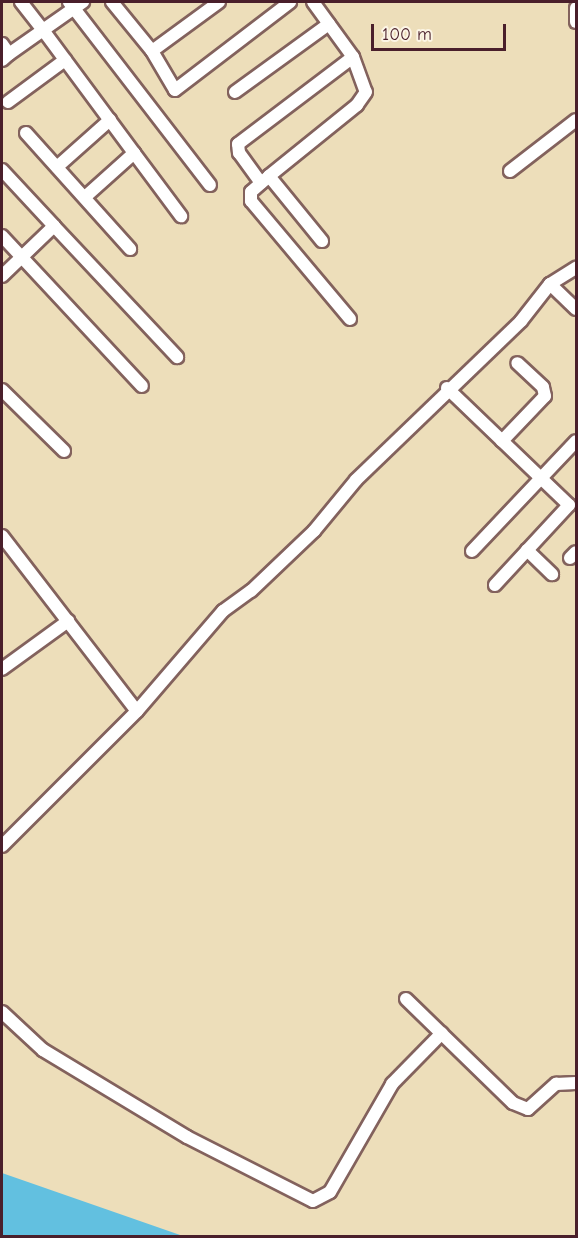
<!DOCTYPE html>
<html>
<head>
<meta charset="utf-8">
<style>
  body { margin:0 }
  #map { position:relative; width:578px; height:1238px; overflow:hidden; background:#eddeba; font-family:"Comic Neue",sans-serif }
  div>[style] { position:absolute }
  .water>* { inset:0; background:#62c0e0 }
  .roads { filter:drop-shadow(2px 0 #83625d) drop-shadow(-2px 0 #83625d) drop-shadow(0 2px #83625d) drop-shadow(0 -2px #83625d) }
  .minor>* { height:12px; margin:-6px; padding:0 6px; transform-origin:6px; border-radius:6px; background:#fff }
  span { translate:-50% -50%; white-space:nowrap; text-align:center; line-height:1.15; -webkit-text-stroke:4.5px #fcf5e5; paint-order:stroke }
  .frame { position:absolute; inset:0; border:3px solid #4a1f2b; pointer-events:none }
  .scale { position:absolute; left:371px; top:24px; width:135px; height:27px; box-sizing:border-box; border:3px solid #4a1f2b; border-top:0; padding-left:8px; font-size:18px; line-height:21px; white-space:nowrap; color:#4a1f2b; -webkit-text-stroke:4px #fcf5e5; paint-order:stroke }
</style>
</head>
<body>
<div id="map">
  <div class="water">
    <i style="clip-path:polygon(2px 1173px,183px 1236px,2px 1236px)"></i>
  </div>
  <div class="roads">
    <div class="minor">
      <i style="left:21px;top:2px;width:36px;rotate:52deg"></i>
      <i style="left:43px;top:30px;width:49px;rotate:-35deg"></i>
      <i style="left:69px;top:2px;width:231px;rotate:52.4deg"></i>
      <i style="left:112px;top:2px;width:63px;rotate:50.8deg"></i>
      <i style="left:152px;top:51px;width:45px;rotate:59.5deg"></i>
      <i style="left:175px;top:90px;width:145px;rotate:-37.4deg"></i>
      <i style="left:313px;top:2px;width:68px;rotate:54deg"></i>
      <i style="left:353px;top:57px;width:37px;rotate:70deg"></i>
      <i style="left:366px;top:92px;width:16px;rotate:125deg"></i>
      <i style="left:357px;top:105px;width:113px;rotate:141.1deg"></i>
      <i style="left:269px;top:176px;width:84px;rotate:50.8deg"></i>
      <i style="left:576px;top:8px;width:14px;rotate:90deg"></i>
      <i style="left:2px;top:44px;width:12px;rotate:55deg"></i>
      <i style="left:9px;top:54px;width:9px;rotate:139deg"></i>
      <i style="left:152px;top:51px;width:83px;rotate:-36.2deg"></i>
      <i style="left:9px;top:54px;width:42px;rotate:-35.2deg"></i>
      <i style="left:43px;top:30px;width:153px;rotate:53.5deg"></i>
      <i style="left:235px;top:92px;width:116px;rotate:-35.9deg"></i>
      <i style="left:8px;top:102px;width:71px;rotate:-36.4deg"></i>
      <i style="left:26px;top:133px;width:156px;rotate:48.1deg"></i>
      <i style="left:57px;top:167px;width:71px;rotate:-41.6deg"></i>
      <i style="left:2px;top:170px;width:76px;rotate:47.1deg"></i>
      <i style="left:54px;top:226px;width:72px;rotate:136.1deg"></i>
      <i style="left:510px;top:171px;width:83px;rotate:-37.7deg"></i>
      <i style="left:267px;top:178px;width:21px;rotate:139deg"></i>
      <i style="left:251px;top:192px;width:9px;rotate:90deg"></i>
      <i style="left:251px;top:201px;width:154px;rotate:50deg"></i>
      <i style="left:261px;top:183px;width:37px;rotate:-126deg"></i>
      <i style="left:239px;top:153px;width:9px;rotate:-96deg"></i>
      <i style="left:238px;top:144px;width:144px;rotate:-37.1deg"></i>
      <i style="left:85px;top:197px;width:66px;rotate:-41.9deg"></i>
      <i style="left:134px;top:153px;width:79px;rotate:53.3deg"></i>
      <i style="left:54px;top:226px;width:180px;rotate:46.8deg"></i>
      <i style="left:2px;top:236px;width:205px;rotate:47deg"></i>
      <i style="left:550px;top:284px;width:36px;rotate:44deg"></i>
      <i style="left:447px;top:388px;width:169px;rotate:43.8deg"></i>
      <i style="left:569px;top:505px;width:109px;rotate:132.8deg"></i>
      <i style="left:2px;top:390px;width:87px;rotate:44.5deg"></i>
      <i style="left:502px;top:441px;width:62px;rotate:-46.3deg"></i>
      <i style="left:545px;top:396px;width:9px;rotate:-103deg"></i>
      <i style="left:543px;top:387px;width:35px;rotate:-137deg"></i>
      <i style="left:2px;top:536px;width:221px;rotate:52.4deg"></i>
      <i style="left:527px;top:550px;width:35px;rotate:44deg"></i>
      <i style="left:472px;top:551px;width:151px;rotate:-46.6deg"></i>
      <i style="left:570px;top:558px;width:8px;rotate:-45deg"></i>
      <i style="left:2px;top:669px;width:82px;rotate:-36deg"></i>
      <i style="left:2px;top:846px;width:191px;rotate:-45deg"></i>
      <i style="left:137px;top:711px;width:132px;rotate:-49.3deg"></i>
      <i style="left:223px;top:611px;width:34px;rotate:-36deg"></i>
      <i style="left:251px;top:591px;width:87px;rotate:-43.6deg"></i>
      <i style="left:314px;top:531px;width:66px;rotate:-50.5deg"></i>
      <i style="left:356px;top:480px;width:229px;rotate:-43.9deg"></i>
      <i style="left:521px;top:321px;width:47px;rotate:-51.9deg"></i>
      <i style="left:550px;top:284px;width:31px;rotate:-32deg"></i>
      <i style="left:406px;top:999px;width:149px;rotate:44.2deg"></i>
      <i style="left:513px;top:1103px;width:16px;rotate:22deg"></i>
      <i style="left:528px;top:1109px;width:38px;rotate:-42deg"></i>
      <i style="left:556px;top:1084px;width:20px;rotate:-3deg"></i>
      <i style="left:2px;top:1012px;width:56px;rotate:42.8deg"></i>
      <i style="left:43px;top:1050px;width:168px;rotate:31.1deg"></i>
      <i style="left:187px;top:1137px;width:141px;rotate:26.9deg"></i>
      <i style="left:313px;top:1201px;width:19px;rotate:-28deg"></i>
      <i style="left:330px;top:1192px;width:125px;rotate:-60.1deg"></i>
      <i style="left:392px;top:1084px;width:71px;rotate:-45.6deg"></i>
    </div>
  </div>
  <div class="frame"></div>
  <div class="scale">100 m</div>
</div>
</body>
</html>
